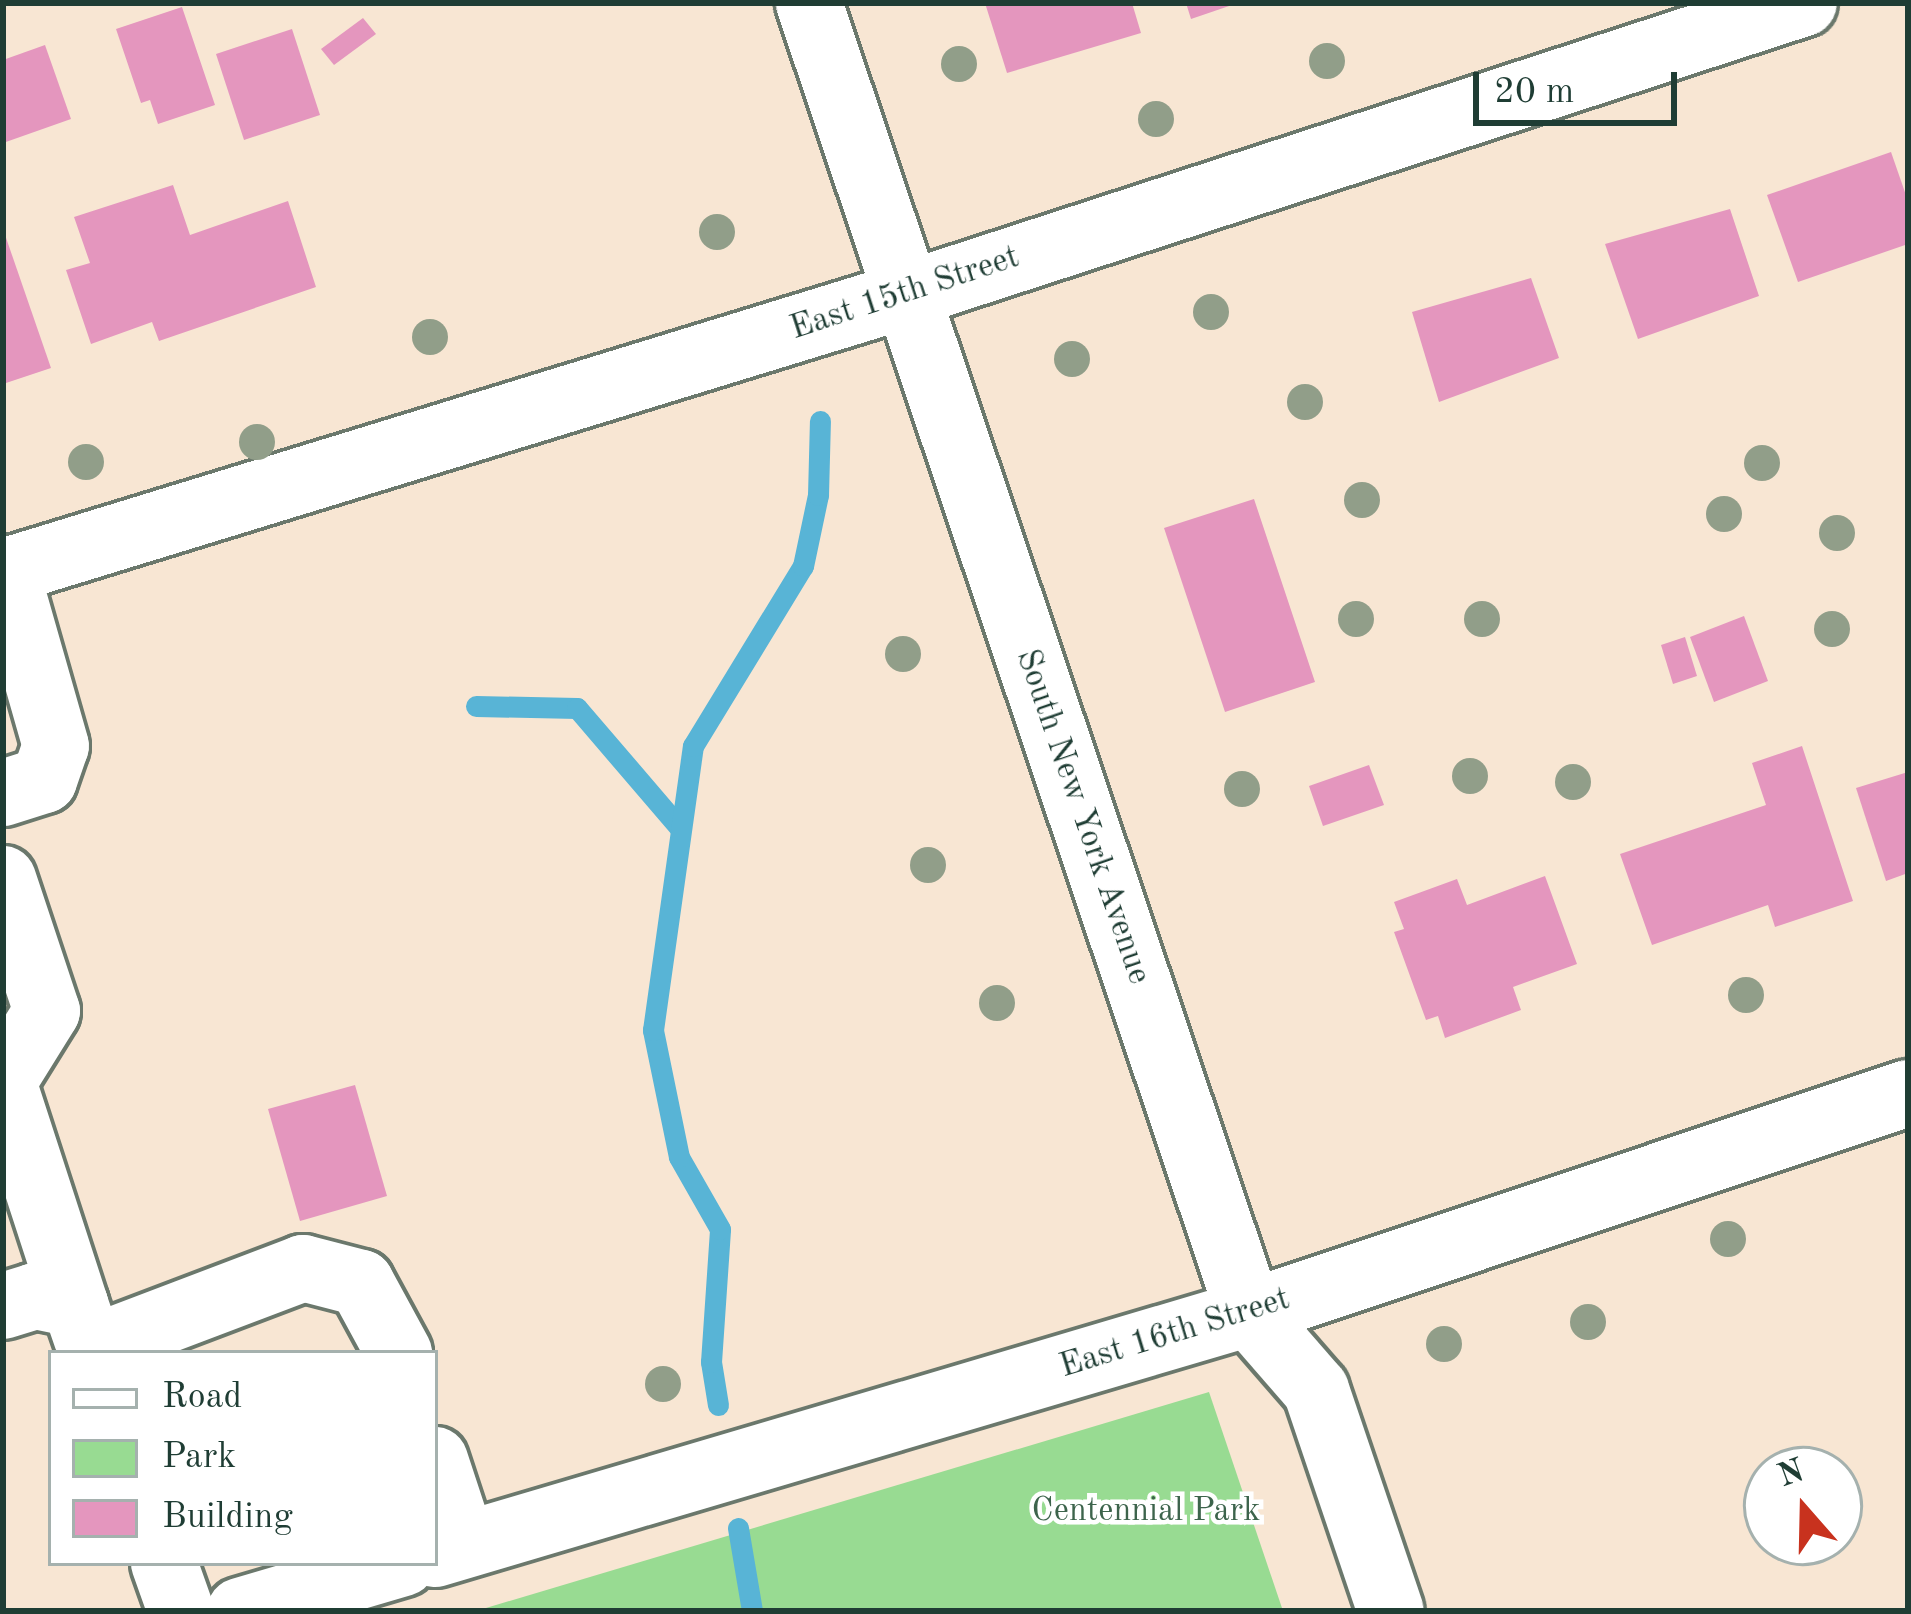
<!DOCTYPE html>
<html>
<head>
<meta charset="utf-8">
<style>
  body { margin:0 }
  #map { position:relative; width:1911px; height:1614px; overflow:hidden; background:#f8e6d3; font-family:"Old Standard TT",serif }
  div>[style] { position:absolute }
  .green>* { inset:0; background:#98db92 }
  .stream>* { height:21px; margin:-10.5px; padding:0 10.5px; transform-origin:10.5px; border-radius:10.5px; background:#58b4d6 }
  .building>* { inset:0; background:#e496be }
  .roads { filter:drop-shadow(3px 0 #6b786c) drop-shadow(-3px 0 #6b786c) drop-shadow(0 3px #6b786c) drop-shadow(0 -3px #6b786c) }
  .minor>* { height:66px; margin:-33px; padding:0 33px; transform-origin:33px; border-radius:33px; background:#fff }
  .trees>* { width:36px; height:36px; margin:-18px; border-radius:50%; background:#919e89 }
  span { translate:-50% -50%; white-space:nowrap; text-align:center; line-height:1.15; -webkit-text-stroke:9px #fff; paint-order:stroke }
  .street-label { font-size:33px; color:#1f3d34 }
  .park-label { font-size:33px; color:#3d644c }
  .frame { position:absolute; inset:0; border:6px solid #1f3d34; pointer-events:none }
  .legend { position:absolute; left:48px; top:1350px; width:390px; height:216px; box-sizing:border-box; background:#fff; border:3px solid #a5b1ae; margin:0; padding:15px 21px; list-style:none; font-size:36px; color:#1f3d34 }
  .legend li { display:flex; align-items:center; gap:24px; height:60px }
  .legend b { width:60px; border:3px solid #a5b1ae }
  .north { position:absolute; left:1743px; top:1446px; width:120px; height:120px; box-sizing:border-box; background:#fff; border:3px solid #a5b1ae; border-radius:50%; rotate:340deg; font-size:33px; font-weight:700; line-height:48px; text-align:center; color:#1f3d34 }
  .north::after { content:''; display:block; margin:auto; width:42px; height:54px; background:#c8321e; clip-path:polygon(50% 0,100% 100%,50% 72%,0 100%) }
  .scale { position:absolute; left:1473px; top:72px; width:204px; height:54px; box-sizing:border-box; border:6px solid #1f3d34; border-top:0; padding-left:15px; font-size:36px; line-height:42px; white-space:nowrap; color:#1f3d34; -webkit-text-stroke:9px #fff; paint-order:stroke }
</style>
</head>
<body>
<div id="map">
  <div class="green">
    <i style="clip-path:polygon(1209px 1392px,1283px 1611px,476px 1611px)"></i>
  </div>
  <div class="stream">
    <i style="left:476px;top:706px;width:101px;rotate:1.1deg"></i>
    <i style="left:577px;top:708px;width:158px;rotate:49.4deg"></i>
    <i style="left:718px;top:1405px;width:44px;rotate:-99.2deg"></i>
    <i style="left:711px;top:1362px;width:133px;rotate:-86.1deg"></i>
    <i style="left:720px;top:1229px;width:83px;rotate:-119.7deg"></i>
    <i style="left:679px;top:1157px;width:130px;rotate:-101.6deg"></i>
    <i style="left:653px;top:1030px;width:287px;rotate:-82deg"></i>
    <i style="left:693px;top:746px;width:211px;rotate:-58.6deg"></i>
    <i style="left:803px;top:566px;width:73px;rotate:-78.1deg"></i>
    <i style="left:818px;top:495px;width:74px;rotate:-88.5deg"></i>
    <i style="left:738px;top:1528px;width:84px;rotate:80.4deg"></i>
  </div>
  <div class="building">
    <i style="clip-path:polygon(985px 3px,1132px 3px,1141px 33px,1007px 73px)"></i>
    <i style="clip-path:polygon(1186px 3px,1235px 3px,1235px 4px,1191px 19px)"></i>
    <i style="clip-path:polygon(182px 7px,215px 105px,158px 124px,150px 100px,141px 103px,116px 29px)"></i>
    <i style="clip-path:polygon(363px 18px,376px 34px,334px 65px,321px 49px)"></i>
    <i style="clip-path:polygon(292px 29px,320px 115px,244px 140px,216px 54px)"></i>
    <i style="clip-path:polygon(45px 45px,71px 119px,3px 143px,3px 60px)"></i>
    <i style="clip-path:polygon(1891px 152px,1908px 201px,1908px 244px,1798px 282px,1767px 195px)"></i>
    <i style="clip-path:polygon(173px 185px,190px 235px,288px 201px,316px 287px,159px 341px,152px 322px,91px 344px,66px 270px,90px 263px,74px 217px)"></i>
    <i style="clip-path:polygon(1730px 209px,1759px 296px,1638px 339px,1605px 244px)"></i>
    <i style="clip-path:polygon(3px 229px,51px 368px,3px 384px)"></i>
    <i style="clip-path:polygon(1531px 278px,1559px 358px,1439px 402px,1412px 312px)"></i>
    <i style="clip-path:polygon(1254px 499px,1315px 682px,1225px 712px,1164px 528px)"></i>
    <i style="clip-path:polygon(1744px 616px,1768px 681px,1714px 702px,1690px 637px)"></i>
    <i style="clip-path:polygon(1685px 637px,1697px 676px,1673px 684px,1661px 645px)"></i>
    <i style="clip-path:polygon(1802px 746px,1853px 901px,1775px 927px,1768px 905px,1652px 945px,1620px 854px,1766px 805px,1752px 763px)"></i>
    <i style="clip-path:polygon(1369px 765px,1384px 805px,1323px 826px,1309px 786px)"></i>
    <i style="clip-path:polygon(1908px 772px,1908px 873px,1886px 881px,1856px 788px)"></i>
    <i style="clip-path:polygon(1545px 876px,1577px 964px,1513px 987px,1521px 1010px,1445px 1038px,1438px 1016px,1426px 1020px,1394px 932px,1404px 929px,1394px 902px,1457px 879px,1467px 905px)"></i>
    <i style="clip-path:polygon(355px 1085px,387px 1196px,300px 1221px,268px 1109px)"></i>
  </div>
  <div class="roads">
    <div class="minor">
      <i style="left:809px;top:3px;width:1382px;rotate:71.43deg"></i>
      <i style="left:1249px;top:1313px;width:102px;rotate:49deg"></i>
      <i style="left:1316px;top:1390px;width:233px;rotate:71.3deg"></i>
      <i style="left:3px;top:572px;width:945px;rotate:-17.05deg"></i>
      <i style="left:906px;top:295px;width:944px;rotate:-18.01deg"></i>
      <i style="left:3px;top:793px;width:43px;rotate:-17.6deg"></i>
      <i style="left:44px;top:780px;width:36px;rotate:-71deg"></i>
      <i style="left:56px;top:746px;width:182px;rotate:-105.9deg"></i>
      <i style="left:3px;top:879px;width:139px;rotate:71.6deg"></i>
      <i style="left:47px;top:1011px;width:84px;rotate:121.8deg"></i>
      <i style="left:3px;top:1082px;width:233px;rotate:72deg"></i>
      <i style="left:3px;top:1306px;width:34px;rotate:-17deg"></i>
      <i style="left:35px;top:1296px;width:41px;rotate:11.3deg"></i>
      <i style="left:75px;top:1304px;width:36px;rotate:71deg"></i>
      <i style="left:90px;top:1349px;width:228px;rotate:-20.8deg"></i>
      <i style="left:303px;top:1268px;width:60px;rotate:14.5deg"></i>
      <i style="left:361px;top:1283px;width:80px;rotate:61.5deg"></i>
      <i style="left:435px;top:1460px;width:89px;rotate:71.8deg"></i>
      <i style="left:435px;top:1554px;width:849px;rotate:-16.49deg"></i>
      <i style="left:1249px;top:1313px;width:695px;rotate:-18.46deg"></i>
      <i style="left:164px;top:1563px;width:51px;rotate:70.5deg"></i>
      <i style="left:240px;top:1611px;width:170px;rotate:-16.4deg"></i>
    </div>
  </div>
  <div class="trees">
    <i style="left:1327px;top:61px"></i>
    <i style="left:959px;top:64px"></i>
    <i style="left:1156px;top:119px"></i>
    <i style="left:717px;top:232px"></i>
    <i style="left:1211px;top:312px"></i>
    <i style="left:430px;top:337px"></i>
    <i style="left:1072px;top:359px"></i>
    <i style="left:1305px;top:402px"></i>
    <i style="left:257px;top:442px"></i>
    <i style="left:86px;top:462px"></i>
    <i style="left:1762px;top:463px"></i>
    <i style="left:1362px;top:500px"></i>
    <i style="left:1724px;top:514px"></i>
    <i style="left:1837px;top:533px"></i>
    <i style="left:1356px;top:619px"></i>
    <i style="left:1482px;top:619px"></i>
    <i style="left:1832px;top:629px"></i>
    <i style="left:903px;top:654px"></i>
    <i style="left:1470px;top:776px"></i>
    <i style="left:1573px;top:782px"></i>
    <i style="left:1242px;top:789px"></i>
    <i style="left:928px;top:865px"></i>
    <i style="left:1746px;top:995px"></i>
    <i style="left:997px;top:1003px"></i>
    <i style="left:1728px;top:1239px"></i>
    <i style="left:1588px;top:1322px"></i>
    <i style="left:1444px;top:1344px"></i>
    <i style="left:663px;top:1384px"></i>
  </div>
  <div class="street-label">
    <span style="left:905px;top:294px;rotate:-18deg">East 15th Street</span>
    <span style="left:1082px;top:817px;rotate:71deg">South New York Avenue</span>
    <span style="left:1175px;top:1334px;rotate:-17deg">East 16th Street</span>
  </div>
  <div class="park-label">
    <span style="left:1146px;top:1512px">Centennial Park</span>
  </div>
  <div class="frame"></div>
  <ul class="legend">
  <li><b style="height:15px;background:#fff"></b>Road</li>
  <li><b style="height:33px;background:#98db92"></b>Park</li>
  <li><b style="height:33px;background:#e496be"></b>Building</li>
  </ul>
  <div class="north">N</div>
  <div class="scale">20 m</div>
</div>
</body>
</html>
